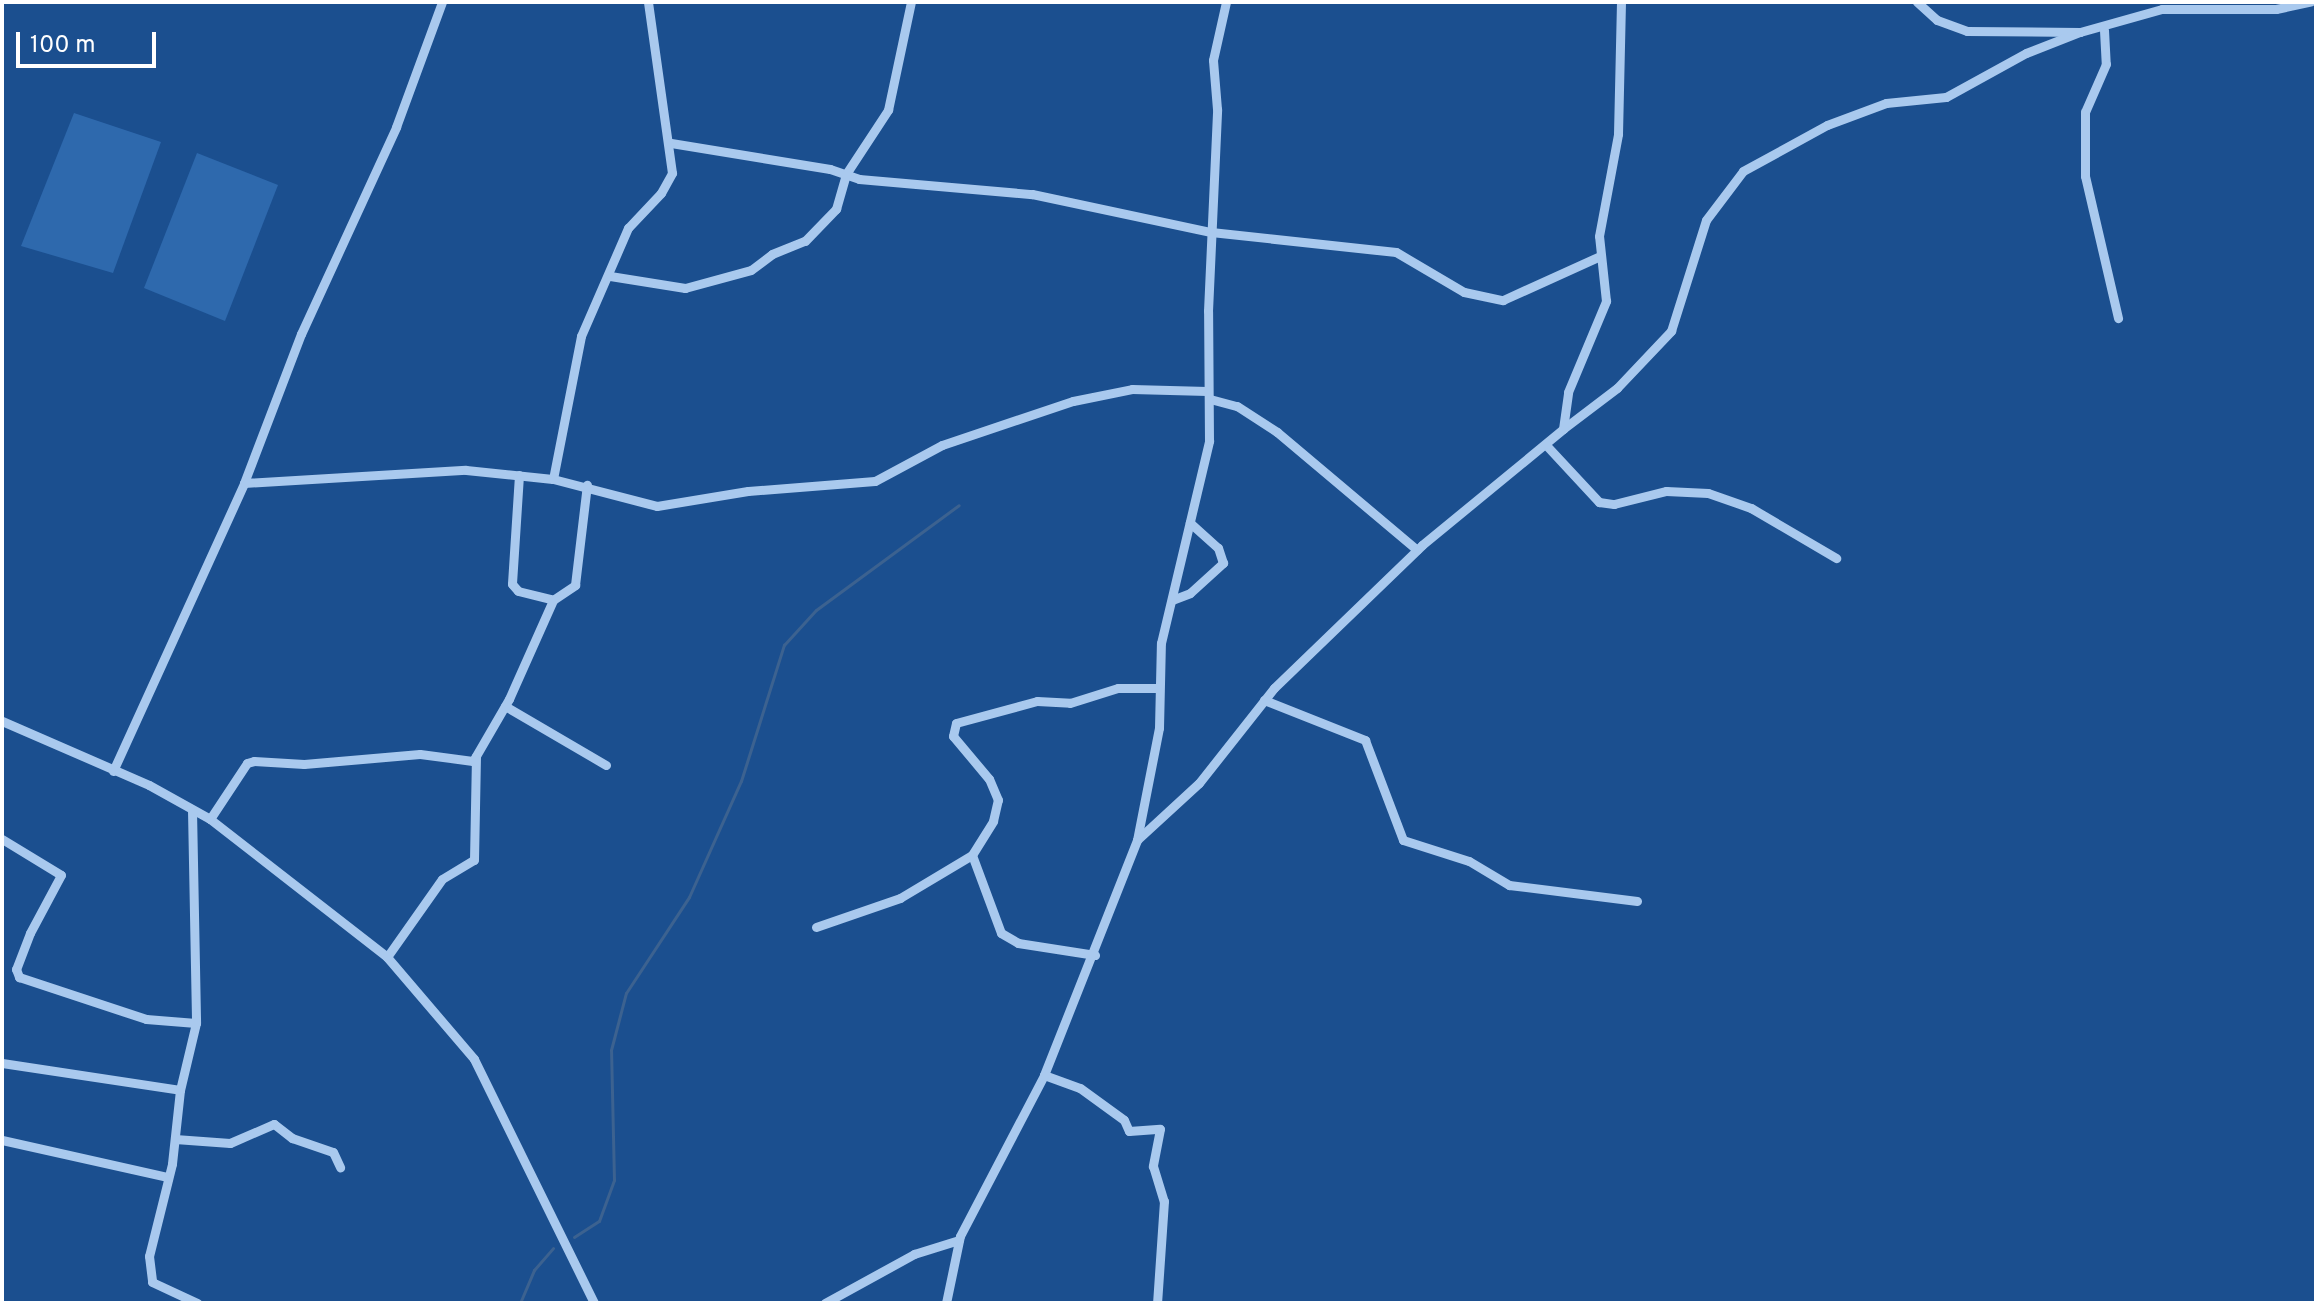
<!DOCTYPE html>
<html>
<head>
<meta charset="utf-8">
<style>
  body { margin:0 }
  #map { position:relative; width:2318px; height:1305px; overflow:hidden; background:#1b4f8f; font-family:Overpass,sans-serif }
  div>[style] { position:absolute }
  .green>* { inset:0; background:#2e69ad }
  .stream>* { height:3px; margin:-1.5px; padding:0 1.5px; transform-origin:1.5px; border-radius:1.5px; background:#3c6290 }
  .minor>* { height:9px; margin:-4.5px; padding:0 4.5px; transform-origin:4.5px; border-radius:4.5px; background:#a9c9ee }
  span { translate:-50% -50%; white-space:nowrap; text-align:center; line-height:1.15; -webkit-text-stroke:6px #1b4f8f; paint-order:stroke }
  .frame { position:absolute; inset:0; border:4px solid #fff; pointer-events:none }
  .scale { position:absolute; left:16px; top:32px; width:140px; height:36px; box-sizing:border-box; border:4px solid #fff; border-top:0; padding-left:10px; font-size:24px; line-height:28px; white-space:nowrap; color:#fff; -webkit-text-stroke:6px #1b4f8f; paint-order:stroke }
</style>
</head>
<body>
<div id="map">
  <div class="green">
    <i style="clip-path:polygon(74px 113px,161px 142px,113px 273px,21px 246px)"></i>
    <i style="clip-path:polygon(197px 153px,278px 185px,225px 321px,144px 288px)"></i>
  </div>
  <div class="stream">
    <i style="left:574px;top:1237px;width:30px;rotate:-33deg"></i>
    <i style="left:599px;top:1221px;width:44px;rotate:-69.9deg"></i>
    <i style="left:614px;top:1180px;width:130px;rotate:-91.3deg"></i>
    <i style="left:611px;top:1050px;width:59px;rotate:-75.3deg"></i>
    <i style="left:626px;top:993px;width:115px;rotate:-56.7deg"></i>
    <i style="left:689px;top:897px;width:127px;rotate:-65.9deg"></i>
    <i style="left:741px;top:781px;width:143px;rotate:-72.5deg"></i>
    <i style="left:784px;top:645px;width:47px;rotate:-47.6deg"></i>
    <i style="left:816px;top:610px;width:177px;rotate:-36.3deg"></i>
    <i style="left:520px;top:1303px;width:36px;rotate:-67deg"></i>
    <i style="left:534px;top:1270px;width:29px;rotate:-49deg"></i>
  </div>
  <div class="minor">
    <i style="left:1917px;top:2px;width:27px;rotate:42deg"></i>
    <i style="left:1937px;top:20px;width:32px;rotate:20deg"></i>
    <i style="left:1967px;top:31px;width:113px;rotate:0.5deg"></i>
    <i style="left:2080px;top:32px;width:85px;rotate:-15.7deg"></i>
    <i style="left:2162px;top:9px;width:114px"></i>
    <i style="left:2276px;top:9px;width:35px;rotate:-12deg"></i>
    <i style="left:2104px;top:30px;width:34px;rotate:87deg"></i>
    <i style="left:2106px;top:64px;width:52px;rotate:113.6deg"></i>
    <i style="left:2085px;top:112px;width:64px;rotate:90deg"></i>
    <i style="left:2085px;top:176px;width:146px;rotate:76.9deg"></i>
    <i style="left:671px;top:143px;width:161px;rotate:9.3deg"></i>
    <i style="left:830px;top:169px;width:31px;rotate:19deg"></i>
    <i style="left:859px;top:179px;width:174px;rotate:5deg"></i>
    <i style="left:1032px;top:194px;width:183px;rotate:12deg"></i>
    <i style="left:1211px;top:232px;width:186px;rotate:6.2deg"></i>
    <i style="left:1396px;top:252px;width:79px;rotate:30.5deg"></i>
    <i style="left:1464px;top:292px;width:40px;rotate:12deg"></i>
    <i style="left:1503px;top:300px;width:107px;rotate:-24.4deg"></i>
    <i style="left:610px;top:276px;width:76px;rotate:9.1deg"></i>
    <i style="left:685px;top:288px;width:68px;rotate:-15.3deg"></i>
    <i style="left:751px;top:270px;width:26px;rotate:-37deg"></i>
    <i style="left:772px;top:254px;width:35px;rotate:-22deg"></i>
    <i style="left:805px;top:241px;width:45px;rotate:-45.9deg"></i>
    <i style="left:836px;top:209px;width:36px;rotate:-74deg"></i>
    <i style="left:846px;top:174px;width:77px;rotate:-56.7deg"></i>
    <i style="left:888px;top:110px;width:110px;rotate:-78deg"></i>
    <i style="left:1210px;top:399px;width:28px;rotate:15deg"></i>
    <i style="left:1237px;top:406px;width:48px;rotate:33deg"></i>
    <i style="left:1277px;top:432px;width:183px;rotate:40.1deg"></i>
    <i style="left:1563px;top:429px;width:68px;rotate:-37.2deg"></i>
    <i style="left:1617px;top:388px;width:79px;rotate:-46.5deg"></i>
    <i style="left:1671px;top:331px;width:116px;rotate:-72.5deg"></i>
    <i style="left:1706px;top:220px;width:61px;rotate:-52.9deg"></i>
    <i style="left:1743px;top:171px;width:96px;rotate:-28.7deg"></i>
    <i style="left:1827px;top:125px;width:63px;rotate:-20.4deg"></i>
    <i style="left:1886px;top:103px;width:60px;rotate:-5.7deg"></i>
    <i style="left:1946px;top:97px;width:91px;rotate:-28.8deg"></i>
    <i style="left:2026px;top:53px;width:58px;rotate:-21.3deg"></i>
    <i style="left:1546px;top:445px;width:78px;rotate:47.1deg"></i>
    <i style="left:1599px;top:502px;width:15px;rotate:8deg"></i>
    <i style="left:1614px;top:504px;width:54px;rotate:-14deg"></i>
    <i style="left:1666px;top:491px;width:42px;rotate:2.7deg"></i>
    <i style="left:1708px;top:493px;width:46px;rotate:19.2deg"></i>
    <i style="left:1751px;top:508px;width:99px;rotate:30.5deg"></i>
    <i style="left:519px;top:475px;width:109px;rotate:93.7deg"></i>
    <i style="left:512px;top:584px;width:9px;rotate:49deg"></i>
    <i style="left:518px;top:591px;width:36px;rotate:14deg"></i>
    <i style="left:553px;top:600px;width:27px;rotate:-34deg"></i>
    <i style="left:575px;top:585px;width:101px;rotate:-83.2deg"></i>
    <i style="left:553px;top:479px;width:146px;rotate:-78.9deg"></i>
    <i style="left:581px;top:336px;width:118px;rotate:-66.5deg"></i>
    <i style="left:628px;top:228px;width:48px;rotate:-46.7deg"></i>
    <i style="left:661px;top:193px;width:23px;rotate:-61deg"></i>
    <i style="left:672px;top:173px;width:173px;rotate:-98deg"></i>
    <i style="left:244px;top:483px;width:222px;rotate:-3.4deg"></i>
    <i style="left:466px;top:470px;width:87px;rotate:5.9deg"></i>
    <i style="left:553px;top:479px;width:107px;rotate:14.6deg"></i>
    <i style="left:657px;top:506px;width:92px;rotate:-9.4deg"></i>
    <i style="left:748px;top:491px;width:127px;rotate:-4.5deg"></i>
    <i style="left:875px;top:481px;width:76px;rotate:-28.2deg"></i>
    <i style="left:942px;top:445px;width:138px;rotate:-18.6deg"></i>
    <i style="left:1073px;top:401px;width:60px;rotate:-11.5deg"></i>
    <i style="left:1132px;top:389px;width:75px;rotate:1.5deg"></i>
    <i style="left:1172px;top:600px;width:19px;rotate:-21deg"></i>
    <i style="left:1190px;top:593px;width:45px;rotate:-42.3deg"></i>
    <i style="left:1223px;top:563px;width:16px;rotate:-108deg"></i>
    <i style="left:1218px;top:548px;width:38px;rotate:-138deg"></i>
    <i style="left:1264px;top:700px;width:109px;rotate:21.6deg"></i>
    <i style="left:1365px;top:740px;width:107px;rotate:69.2deg"></i>
    <i style="left:1403px;top:840px;width:69px;rotate:17.7deg"></i>
    <i style="left:1469px;top:861px;width:47px;rotate:31deg"></i>
    <i style="left:1509px;top:885px;width:129px;rotate:7.1deg"></i>
    <i style="left:505px;top:706px;width:117px;rotate:30.3deg"></i>
    <i style="left:2px;top:721px;width:160px;rotate:23.5deg"></i>
    <i style="left:149px;top:785px;width:70px;rotate:29.1deg"></i>
    <i style="left:210px;top:819px;width:224px;rotate:37.9deg"></i>
    <i style="left:387px;top:957px;width:134px;rotate:49.5deg"></i>
    <i style="left:474px;top:1059px;width:272px;rotate:63.8deg"></i>
    <i style="left:113px;top:771px;width:316px;rotate:-65.5deg"></i>
    <i style="left:244px;top:483px;width:160px;rotate:-69.1deg"></i>
    <i style="left:301px;top:334px;width:228px;rotate:-65.3deg"></i>
    <i style="left:396px;top:127px;width:133px;rotate:-69.8deg"></i>
    <i style="left:192px;top:810px;width:213px;rotate:88.9deg"></i>
    <i style="left:196px;top:1023px;width:69px;rotate:103.4deg"></i>
    <i style="left:180px;top:1090px;width:74px;rotate:96.2deg"></i>
    <i style="left:172px;top:1164px;width:95px;rotate:104deg"></i>
    <i style="left:149px;top:1256px;width:26px;rotate:83deg"></i>
    <i style="left:152px;top:1282px;width:50px;rotate:25deg"></i>
    <i style="left:210px;top:819px;width:67px;rotate:-56.5deg"></i>
    <i style="left:247px;top:763px;width:7px;rotate:-16deg"></i>
    <i style="left:254px;top:761px;width:50px;rotate:3.4deg"></i>
    <i style="left:304px;top:764px;width:116px;rotate:-4.9deg"></i>
    <i style="left:420px;top:754px;width:53px;rotate:7.5deg"></i>
    <i style="left:473px;top:761px;width:72px;rotate:-59.9deg"></i>
    <i style="left:509px;top:699px;width:108px;rotate:-66deg"></i>
    <i style="left:2px;top:839px;width:69px;rotate:31.4deg"></i>
    <i style="left:61px;top:875px;width:66px;rotate:118.1deg"></i>
    <i style="left:30px;top:933px;width:39px;rotate:111deg"></i>
    <i style="left:16px;top:969px;width:9px;rotate:69deg"></i>
    <i style="left:19px;top:977px;width:134px;rotate:18.3deg"></i>
    <i style="left:146px;top:1019px;width:50px;rotate:4.6deg"></i>
    <i style="left:1137px;top:840px;width:84px;rotate:-42.6deg"></i>
    <i style="left:1199px;top:783px;width:121px;rotate:-51.7deg"></i>
    <i style="left:1274px;top:688px;width:206px;rotate:-44deg"></i>
    <i style="left:1422px;top:545px;width:183px;rotate:-39.4deg"></i>
    <i style="left:1563px;top:429px;width:37px;rotate:-82deg"></i>
    <i style="left:1568px;top:392px;width:99px;rotate:-67.3deg"></i>
    <i style="left:1606px;top:301px;width:65px;rotate:-96.1deg"></i>
    <i style="left:1599px;top:236px;width:104px;rotate:-79.4deg"></i>
    <i style="left:1618px;top:134px;width:132px;rotate:-88.7deg"></i>
    <i style="left:972px;top:855px;width:83px;rotate:69.6deg"></i>
    <i style="left:1001px;top:933px;width:20px;rotate:30deg"></i>
    <i style="left:1018px;top:943px;width:78px;rotate:8.9deg"></i>
    <i style="left:816px;top:927px;width:89px;rotate:-19deg"></i>
    <i style="left:900px;top:898px;width:84px;rotate:-30.8deg"></i>
    <i style="left:972px;top:855px;width:40px;rotate:-58deg"></i>
    <i style="left:993px;top:821px;width:22px;rotate:-77deg"></i>
    <i style="left:998px;top:800px;width:23px;rotate:-113deg"></i>
    <i style="left:989px;top:779px;width:56px;rotate:-129.9deg"></i>
    <i style="left:953px;top:736px;width:13px;rotate:-77deg"></i>
    <i style="left:956px;top:723px;width:84px;rotate:-15.2deg"></i>
    <i style="left:1037px;top:701px;width:33px;rotate:3deg"></i>
    <i style="left:1070px;top:703px;width:50px;rotate:-17.4deg"></i>
    <i style="left:1118px;top:688px;width:41px"></i>
    <i style="left:387px;top:957px;width:95px;rotate:-54.8deg"></i>
    <i style="left:442px;top:879px;width:37px;rotate:-31deg"></i>
    <i style="left:474px;top:860px;width:104px;rotate:-88.9deg"></i>
    <i style="left:2px;top:1063px;width:180px;rotate:8.6deg"></i>
    <i style="left:1044px;top:1075px;width:38px;rotate:20deg"></i>
    <i style="left:1080px;top:1088px;width:54px;rotate:36deg"></i>
    <i style="left:1124px;top:1120px;width:12px;rotate:66deg"></i>
    <i style="left:1129px;top:1131px;width:31px;rotate:-4deg"></i>
    <i style="left:1160px;top:1129px;width:38px;rotate:101deg"></i>
    <i style="left:1153px;top:1166px;width:37px;rotate:73deg"></i>
    <i style="left:1164px;top:1201px;width:102px;rotate:93.9deg"></i>
    <i style="left:175px;top:1139px;width:55px;rotate:4.2deg"></i>
    <i style="left:230px;top:1143px;width:48px;rotate:-23.4deg"></i>
    <i style="left:274px;top:1124px;width:23px;rotate:38deg"></i>
    <i style="left:292px;top:1138px;width:43px;rotate:18.9deg"></i>
    <i style="left:333px;top:1152px;width:17px;rotate:65deg"></i>
    <i style="left:2px;top:1140px;width:170px;rotate:12.6deg"></i>
    <i style="left:825px;top:1303px;width:102px;rotate:-28.8deg"></i>
    <i style="left:914px;top:1254px;width:47px;rotate:-17.3deg"></i>
    <i style="left:946px;top:1303px;width:68px;rotate:-78.2deg"></i>
    <i style="left:960px;top:1236px;width:182px;rotate:-62.4deg"></i>
    <i style="left:1044px;top:1075px;width:253px;rotate:-68.4deg"></i>
    <i style="left:1137px;top:840px;width:114px;rotate:-78.9deg"></i>
    <i style="left:1159px;top:728px;width:85px;rotate:-88.7deg"></i>
    <i style="left:1161px;top:643px;width:208px;rotate:-76.6deg"></i>
    <i style="left:1209px;top:441px;width:130px;rotate:-90.4deg"></i>
    <i style="left:1208px;top:311px;width:202px;rotate:-87.4deg"></i>
    <i style="left:1217px;top:109px;width:49px;rotate:-94.7deg"></i>
    <i style="left:1213px;top:60px;width:59px;rotate:-77.4deg"></i>
  </div>
  <div class="frame"></div>
  <div class="scale">100 m</div>
</div>
</body>
</html>
